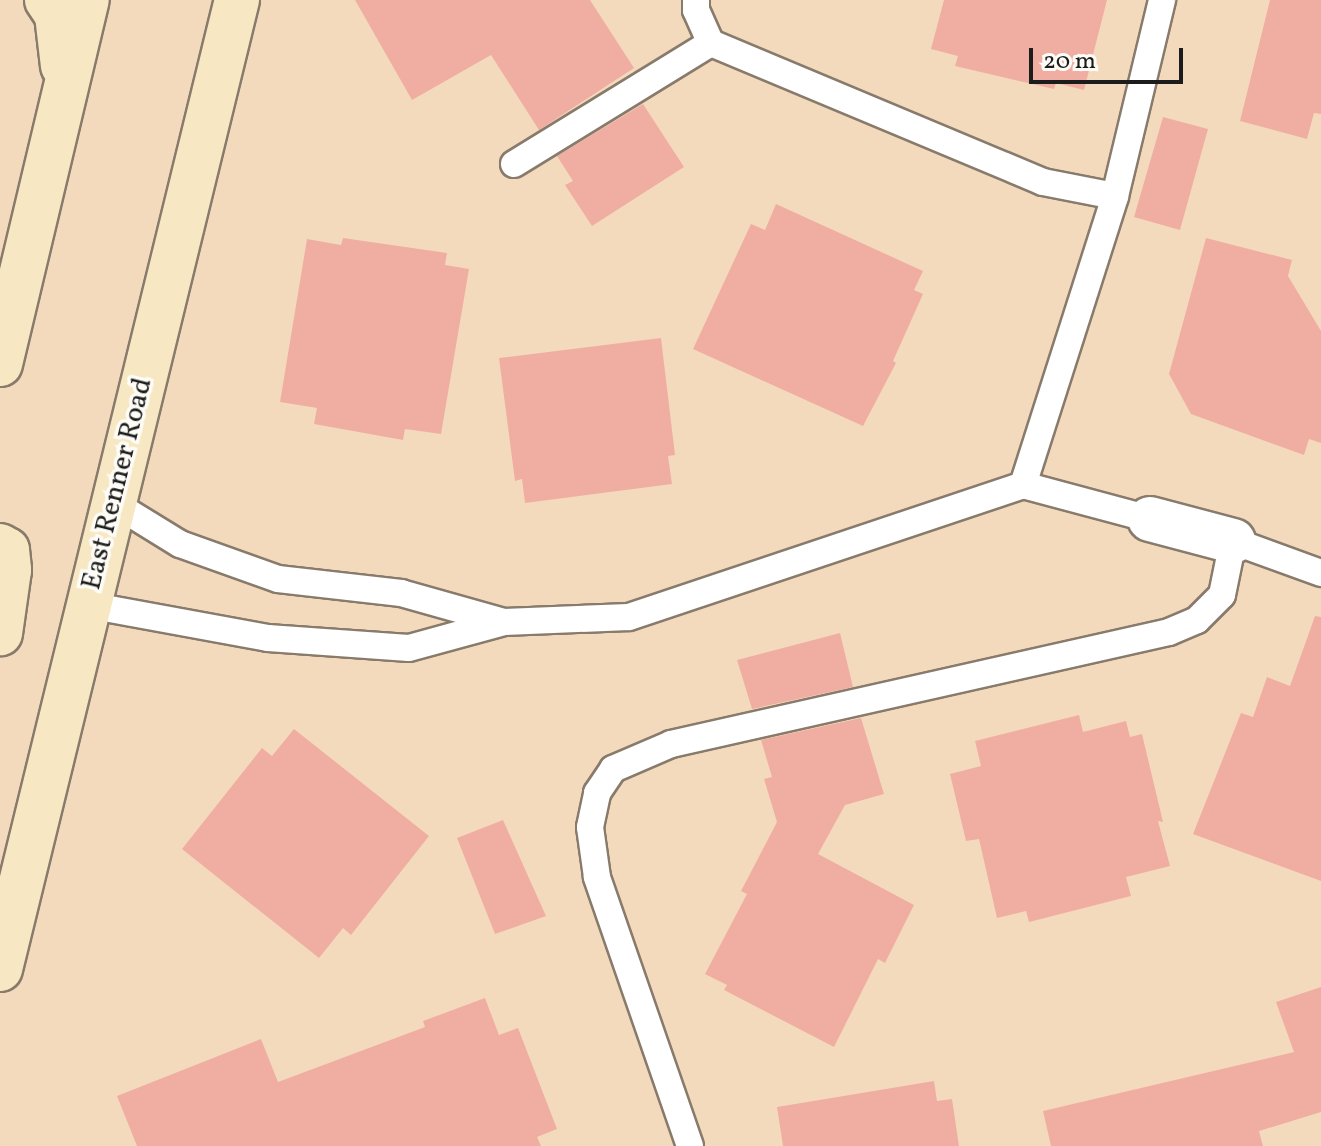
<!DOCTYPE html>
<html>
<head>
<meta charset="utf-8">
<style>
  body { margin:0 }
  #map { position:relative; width:1321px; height:1146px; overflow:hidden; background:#f4dabd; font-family:Vollkorn,serif }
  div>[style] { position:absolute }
  .building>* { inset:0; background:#f0aea3 }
  .roads { filter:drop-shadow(2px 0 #887b6c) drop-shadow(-2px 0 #887b6c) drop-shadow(0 2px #887b6c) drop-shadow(0 -2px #887b6c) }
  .service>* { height:26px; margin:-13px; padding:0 13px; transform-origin:13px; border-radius:13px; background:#fff }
  .minor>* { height:44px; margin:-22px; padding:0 22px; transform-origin:22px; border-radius:22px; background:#fff }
  .secondary>* { height:44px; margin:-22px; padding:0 22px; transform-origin:22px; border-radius:22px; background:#f7e8c3 }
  span { translate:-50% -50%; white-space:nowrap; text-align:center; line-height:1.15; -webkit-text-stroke:7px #fdfcf7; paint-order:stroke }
  .street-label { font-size:28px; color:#1c1c1c }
  .scale { position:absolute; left:1029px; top:48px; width:154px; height:36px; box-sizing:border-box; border:4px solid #1c1c1c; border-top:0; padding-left:10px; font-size:24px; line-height:28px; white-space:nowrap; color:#1c1c1c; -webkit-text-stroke:6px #fdfcf7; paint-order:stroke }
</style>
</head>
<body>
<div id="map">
  <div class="building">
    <i style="clip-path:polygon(355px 0,590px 0,634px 68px,539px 130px,491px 55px,412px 100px)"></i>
    <i style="clip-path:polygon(944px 0,1107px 0,1084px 90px,1056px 83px,1054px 89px,955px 66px,958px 56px,931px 49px)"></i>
    <i style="clip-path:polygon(1270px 0,1321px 0,1321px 114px,1314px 113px,1307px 139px,1240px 121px)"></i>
    <i style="clip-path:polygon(643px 104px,684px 167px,592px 226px,565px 185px,573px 181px,557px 156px)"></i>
    <i style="clip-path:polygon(1163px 117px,1208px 129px,1180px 230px,1134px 217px)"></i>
    <i style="clip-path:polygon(776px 204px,923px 271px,914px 290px,923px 294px,893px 361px,896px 363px,863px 426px,693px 349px,751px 224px,765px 230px)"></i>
    <i style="clip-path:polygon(343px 238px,447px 253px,445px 265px,469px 269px,441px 434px,405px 429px,403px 440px,314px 424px,317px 408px,280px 402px,307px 239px,341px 245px)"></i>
    <i style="clip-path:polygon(1206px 238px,1292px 260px,1288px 276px,1321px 331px,1321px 443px,1309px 439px,1304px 455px,1191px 414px,1169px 374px)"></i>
    <i style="clip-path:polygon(661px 338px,675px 455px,668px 456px,672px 484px,525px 503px,522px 479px,515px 481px,499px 358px)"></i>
    <i style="clip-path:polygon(1315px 616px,1321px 617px,1321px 881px,1193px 834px,1241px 713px,1253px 717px,1267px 677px,1290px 686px)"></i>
    <i style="clip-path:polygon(840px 633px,853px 687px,752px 709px,737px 660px)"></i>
    <i style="clip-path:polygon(1079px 715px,1083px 732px,1126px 721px,1130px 737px,1142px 734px,1163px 822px,1158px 821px,1170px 866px,1126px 877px,1131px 896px,1029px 922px,1026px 911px,997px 918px,979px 839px,966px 841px,950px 774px,981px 766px,975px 741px)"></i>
    <i style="clip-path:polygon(861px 718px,884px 794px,845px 805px,818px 854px,914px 905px,885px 963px,878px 959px,834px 1047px,724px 990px,727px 985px,705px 974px,747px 894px,741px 891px,777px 822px,764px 779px,772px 777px,761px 740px)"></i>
    <i style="clip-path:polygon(294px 729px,429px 836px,351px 935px,343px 928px,319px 958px,182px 849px,262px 748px,272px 756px)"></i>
    <i style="clip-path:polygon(503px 820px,546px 916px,495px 934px,457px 838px)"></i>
    <i style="clip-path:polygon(1321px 987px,1321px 1112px,1259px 1131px,1263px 1146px,1051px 1146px,1043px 1111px,1294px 1052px,1276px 1002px)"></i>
    <i style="clip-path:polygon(485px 998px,499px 1035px,518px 1028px,557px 1129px,537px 1137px,541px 1146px,137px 1146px,117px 1096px,261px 1039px,278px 1082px,425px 1027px,423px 1021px)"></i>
    <i style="clip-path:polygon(934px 1081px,937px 1101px,952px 1099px,959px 1146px,783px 1146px,777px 1107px)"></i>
  </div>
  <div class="roads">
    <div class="service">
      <i style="left:696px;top:0;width:10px;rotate:90deg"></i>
      <i style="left:696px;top:10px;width:36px;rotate:66deg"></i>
      <i style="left:711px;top:43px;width:360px;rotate:22.7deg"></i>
      <i style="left:1043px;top:182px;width:73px;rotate:11deg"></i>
      <i style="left:514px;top:164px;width:231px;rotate:-31.6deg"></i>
      <i style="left:1023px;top:485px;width:131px;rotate:15deg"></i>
      <i style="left:115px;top:504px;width:76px;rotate:31.6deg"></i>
      <i style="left:180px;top:544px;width:104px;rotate:19.7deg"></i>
      <i style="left:278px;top:579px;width:124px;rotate:6.5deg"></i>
      <i style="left:401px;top:593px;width:107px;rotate:15.7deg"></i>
      <i style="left:88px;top:605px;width:183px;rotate:10.4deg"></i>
      <i style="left:268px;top:638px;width:141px;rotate:4.1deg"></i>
      <i style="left:409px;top:648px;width:98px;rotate:-15.3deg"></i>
      <i style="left:504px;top:622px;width:125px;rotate:-2.3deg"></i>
      <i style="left:629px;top:617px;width:416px;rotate:-18.5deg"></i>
      <i style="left:1023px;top:485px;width:303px;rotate:-72.3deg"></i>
      <i style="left:1115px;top:196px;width:202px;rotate:-76.5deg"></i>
      <i style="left:690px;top:1146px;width:285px;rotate:-109.1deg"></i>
      <i style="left:597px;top:877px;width:50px;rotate:-98deg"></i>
      <i style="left:590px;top:827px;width:35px;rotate:-78deg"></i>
      <i style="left:597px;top:793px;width:29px;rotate:-56deg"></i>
      <i style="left:613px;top:769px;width:63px;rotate:-23.3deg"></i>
      <i style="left:671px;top:744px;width:510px;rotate:-12.67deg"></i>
      <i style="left:1169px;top:632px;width:30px;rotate:-23deg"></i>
      <i style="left:1197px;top:620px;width:35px;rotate:-45deg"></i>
      <i style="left:1222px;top:595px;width:55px;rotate:-78.5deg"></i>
      <i style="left:1233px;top:541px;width:94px;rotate:20deg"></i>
    </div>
    <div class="minor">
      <i style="left:1150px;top:519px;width:86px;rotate:14.8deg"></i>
    </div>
    <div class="secondary">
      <i style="left:47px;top:0;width:18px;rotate:56deg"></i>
      <i style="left:57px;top:15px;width:51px;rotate:83.3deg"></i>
      <i style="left:0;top:364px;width:374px;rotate:-76.6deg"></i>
      <i style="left:0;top:546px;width:8px;rotate:30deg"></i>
      <i style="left:7px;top:550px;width:20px;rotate:84deg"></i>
      <i style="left:9px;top:570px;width:64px;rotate:98.1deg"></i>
      <i style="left:0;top:969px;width:998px;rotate:-76.26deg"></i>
    </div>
  </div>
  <div class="street-label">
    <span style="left:118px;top:484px;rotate:-76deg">East Renner Road</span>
  </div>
  <div class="scale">20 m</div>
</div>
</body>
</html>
